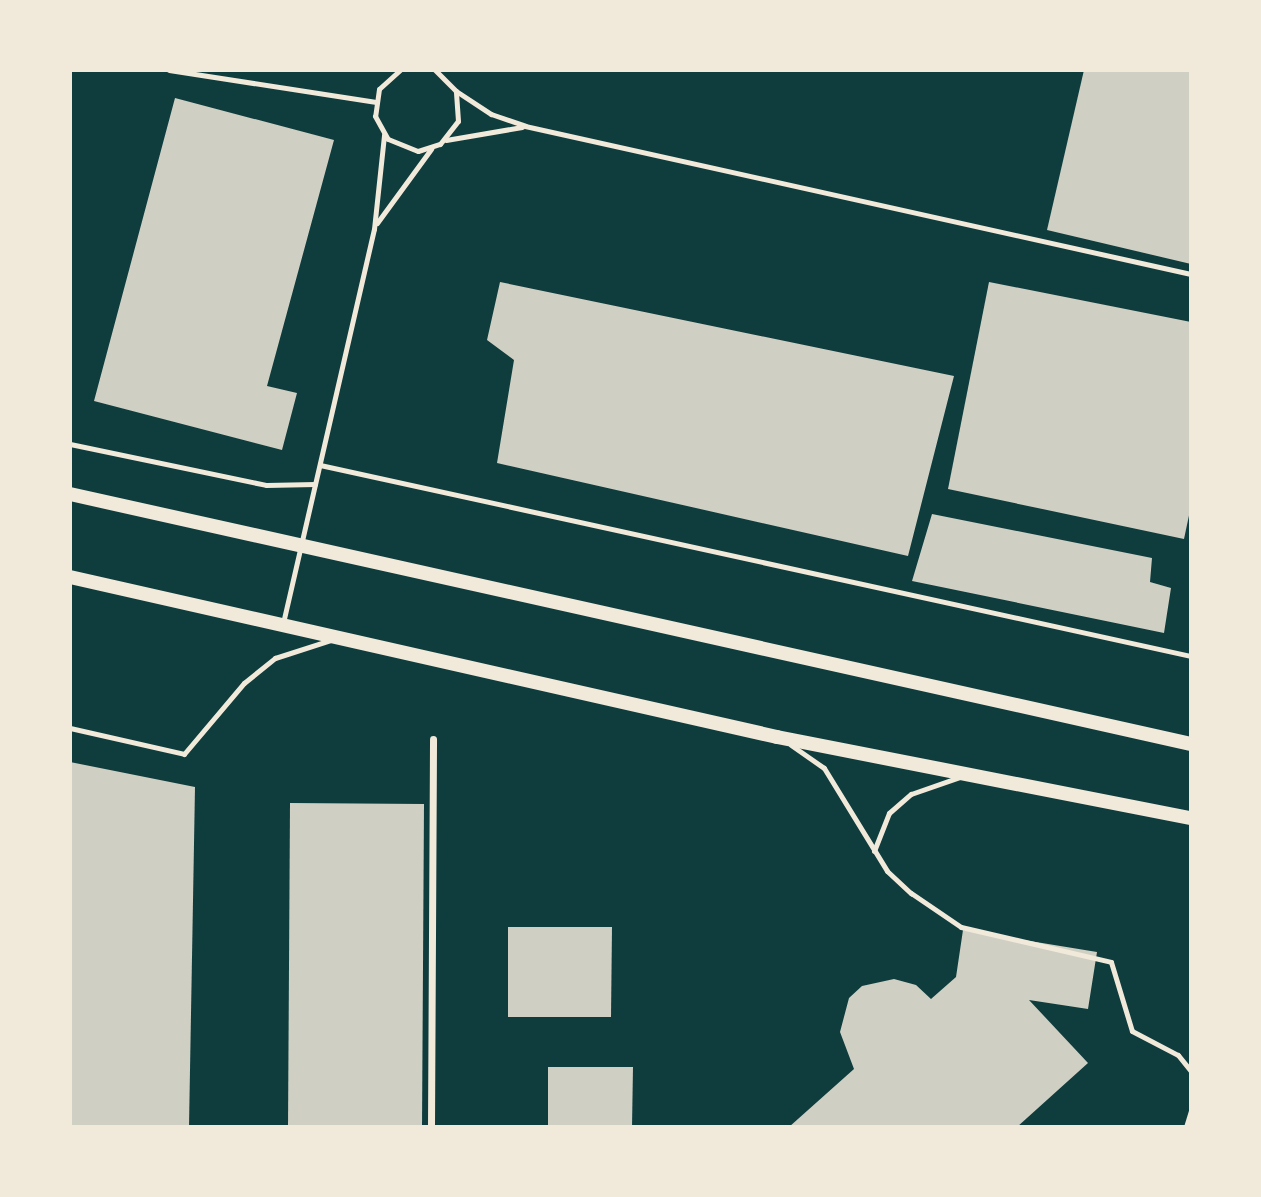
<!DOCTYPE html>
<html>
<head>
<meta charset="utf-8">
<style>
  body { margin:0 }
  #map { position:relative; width:1261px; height:1197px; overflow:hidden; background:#0f3d3e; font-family:"Golos Text",sans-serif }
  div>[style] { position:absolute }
  .building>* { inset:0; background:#cfcfc3 }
  .service>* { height:5px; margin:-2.5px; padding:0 2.5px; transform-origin:2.5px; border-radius:2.5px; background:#f1e9da }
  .minor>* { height:7px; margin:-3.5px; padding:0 3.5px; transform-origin:3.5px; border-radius:3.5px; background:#f1e9da }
  .secondary>* { height:14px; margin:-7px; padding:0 7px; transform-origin:7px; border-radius:7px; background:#f1e9da }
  span { translate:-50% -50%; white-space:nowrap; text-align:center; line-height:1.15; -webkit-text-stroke:5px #f1e9da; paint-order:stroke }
  .frame { position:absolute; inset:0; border:72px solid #f1e9da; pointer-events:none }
</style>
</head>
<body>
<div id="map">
  <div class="building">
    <i style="clip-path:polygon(1084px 70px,1191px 70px,1191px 264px,1047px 230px)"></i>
    <i style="clip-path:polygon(175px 98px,334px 140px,267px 386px,297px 393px,282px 450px,94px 401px)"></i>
    <i style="clip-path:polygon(500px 282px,954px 376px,908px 556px,497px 463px,514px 360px,487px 340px)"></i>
    <i style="clip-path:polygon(989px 282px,1191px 322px,1191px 506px,1184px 539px,948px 489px)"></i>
    <i style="clip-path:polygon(932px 514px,1152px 558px,1150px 582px,1171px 588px,1164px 633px,912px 581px)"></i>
    <i style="clip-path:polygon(70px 762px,195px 787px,189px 1127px,70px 1127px)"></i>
    <i style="clip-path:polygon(290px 803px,424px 804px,422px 1127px,288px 1127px)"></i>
    <i style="clip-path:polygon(508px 927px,612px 927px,611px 1017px,508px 1017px)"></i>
    <i style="clip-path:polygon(963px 930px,1097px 952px,1088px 1009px,1029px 1000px,1088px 1063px,1017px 1127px,789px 1127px,854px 1069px,840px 1032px,849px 998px,862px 986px,894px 979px,916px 985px,931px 999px,956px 977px)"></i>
    <i style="clip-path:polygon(548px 1067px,633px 1067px,632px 1127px,548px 1127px)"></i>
  </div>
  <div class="service">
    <i style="left:169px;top:70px;width:208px;rotate:8.8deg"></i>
    <i style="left:400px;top:70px;width:28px;rotate:138deg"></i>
    <i style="left:379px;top:89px;width:27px;rotate:98deg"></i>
    <i style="left:375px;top:116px;width:26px;rotate:61deg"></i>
    <i style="left:388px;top:139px;width:32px;rotate:22deg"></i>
    <i style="left:418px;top:151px;width:23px;rotate:-18deg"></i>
    <i style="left:440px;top:144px;width:29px;rotate:-52deg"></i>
    <i style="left:458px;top:121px;width:30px;rotate:-94deg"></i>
    <i style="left:456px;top:91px;width:30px;rotate:-135deg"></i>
    <i style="left:456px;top:91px;width:42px;rotate:33.3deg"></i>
    <i style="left:491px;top:114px;width:36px;rotate:19deg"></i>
    <i style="left:525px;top:126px;width:682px;rotate:12.53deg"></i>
    <i style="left:446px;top:140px;width:77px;rotate:-9.7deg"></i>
    <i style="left:377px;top:223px;width:92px;rotate:-53.9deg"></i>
    <i style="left:70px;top:444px;width:200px;rotate:11.8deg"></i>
    <i style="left:266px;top:485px;width:49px;rotate:-1.2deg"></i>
    <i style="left:320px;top:465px;width:892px;rotate:12.37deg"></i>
    <i style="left:283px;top:623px;width:404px;rotate:-77deg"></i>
    <i style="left:374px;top:229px;width:95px;rotate:-83.9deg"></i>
    <i style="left:70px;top:728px;width:117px;rotate:12.8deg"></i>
    <i style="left:184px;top:754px;width:93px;rotate:-49.8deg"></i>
    <i style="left:244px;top:683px;width:40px;rotate:-39deg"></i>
    <i style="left:275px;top:658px;width:59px;rotate:-17.8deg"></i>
    <i style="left:791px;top:745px;width:40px;rotate:34.9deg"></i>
    <i style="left:824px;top:768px;width:121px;rotate:58.5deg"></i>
    <i style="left:887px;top:871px;width:33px;rotate:43deg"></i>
    <i style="left:911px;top:893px;width:60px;rotate:34.2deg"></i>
    <i style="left:961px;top:927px;width:154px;rotate:13.1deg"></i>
    <i style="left:1111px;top:962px;width:72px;rotate:73.1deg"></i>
    <i style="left:1132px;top:1031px;width:52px;rotate:27.6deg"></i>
    <i style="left:1178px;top:1055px;width:21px;rotate:51deg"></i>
    <i style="left:874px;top:851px;width:41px;rotate:-68.5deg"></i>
    <i style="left:889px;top:813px;width:29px;rotate:-41deg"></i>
    <i style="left:911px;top:794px;width:52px;rotate:-19.1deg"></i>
    <i style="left:1186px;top:1127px;width:17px;rotate:-73deg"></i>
  </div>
  <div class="minor">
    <i style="left:431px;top:1127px;width:388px;rotate:-89.7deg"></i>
  </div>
  <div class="secondary">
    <i style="left:70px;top:494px;width:1149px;rotate:12.57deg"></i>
    <i style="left:70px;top:577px;width:725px;rotate:12.75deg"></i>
    <i style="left:777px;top:737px;width:422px;rotate:11.1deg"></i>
  </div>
  <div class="frame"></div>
</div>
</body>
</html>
